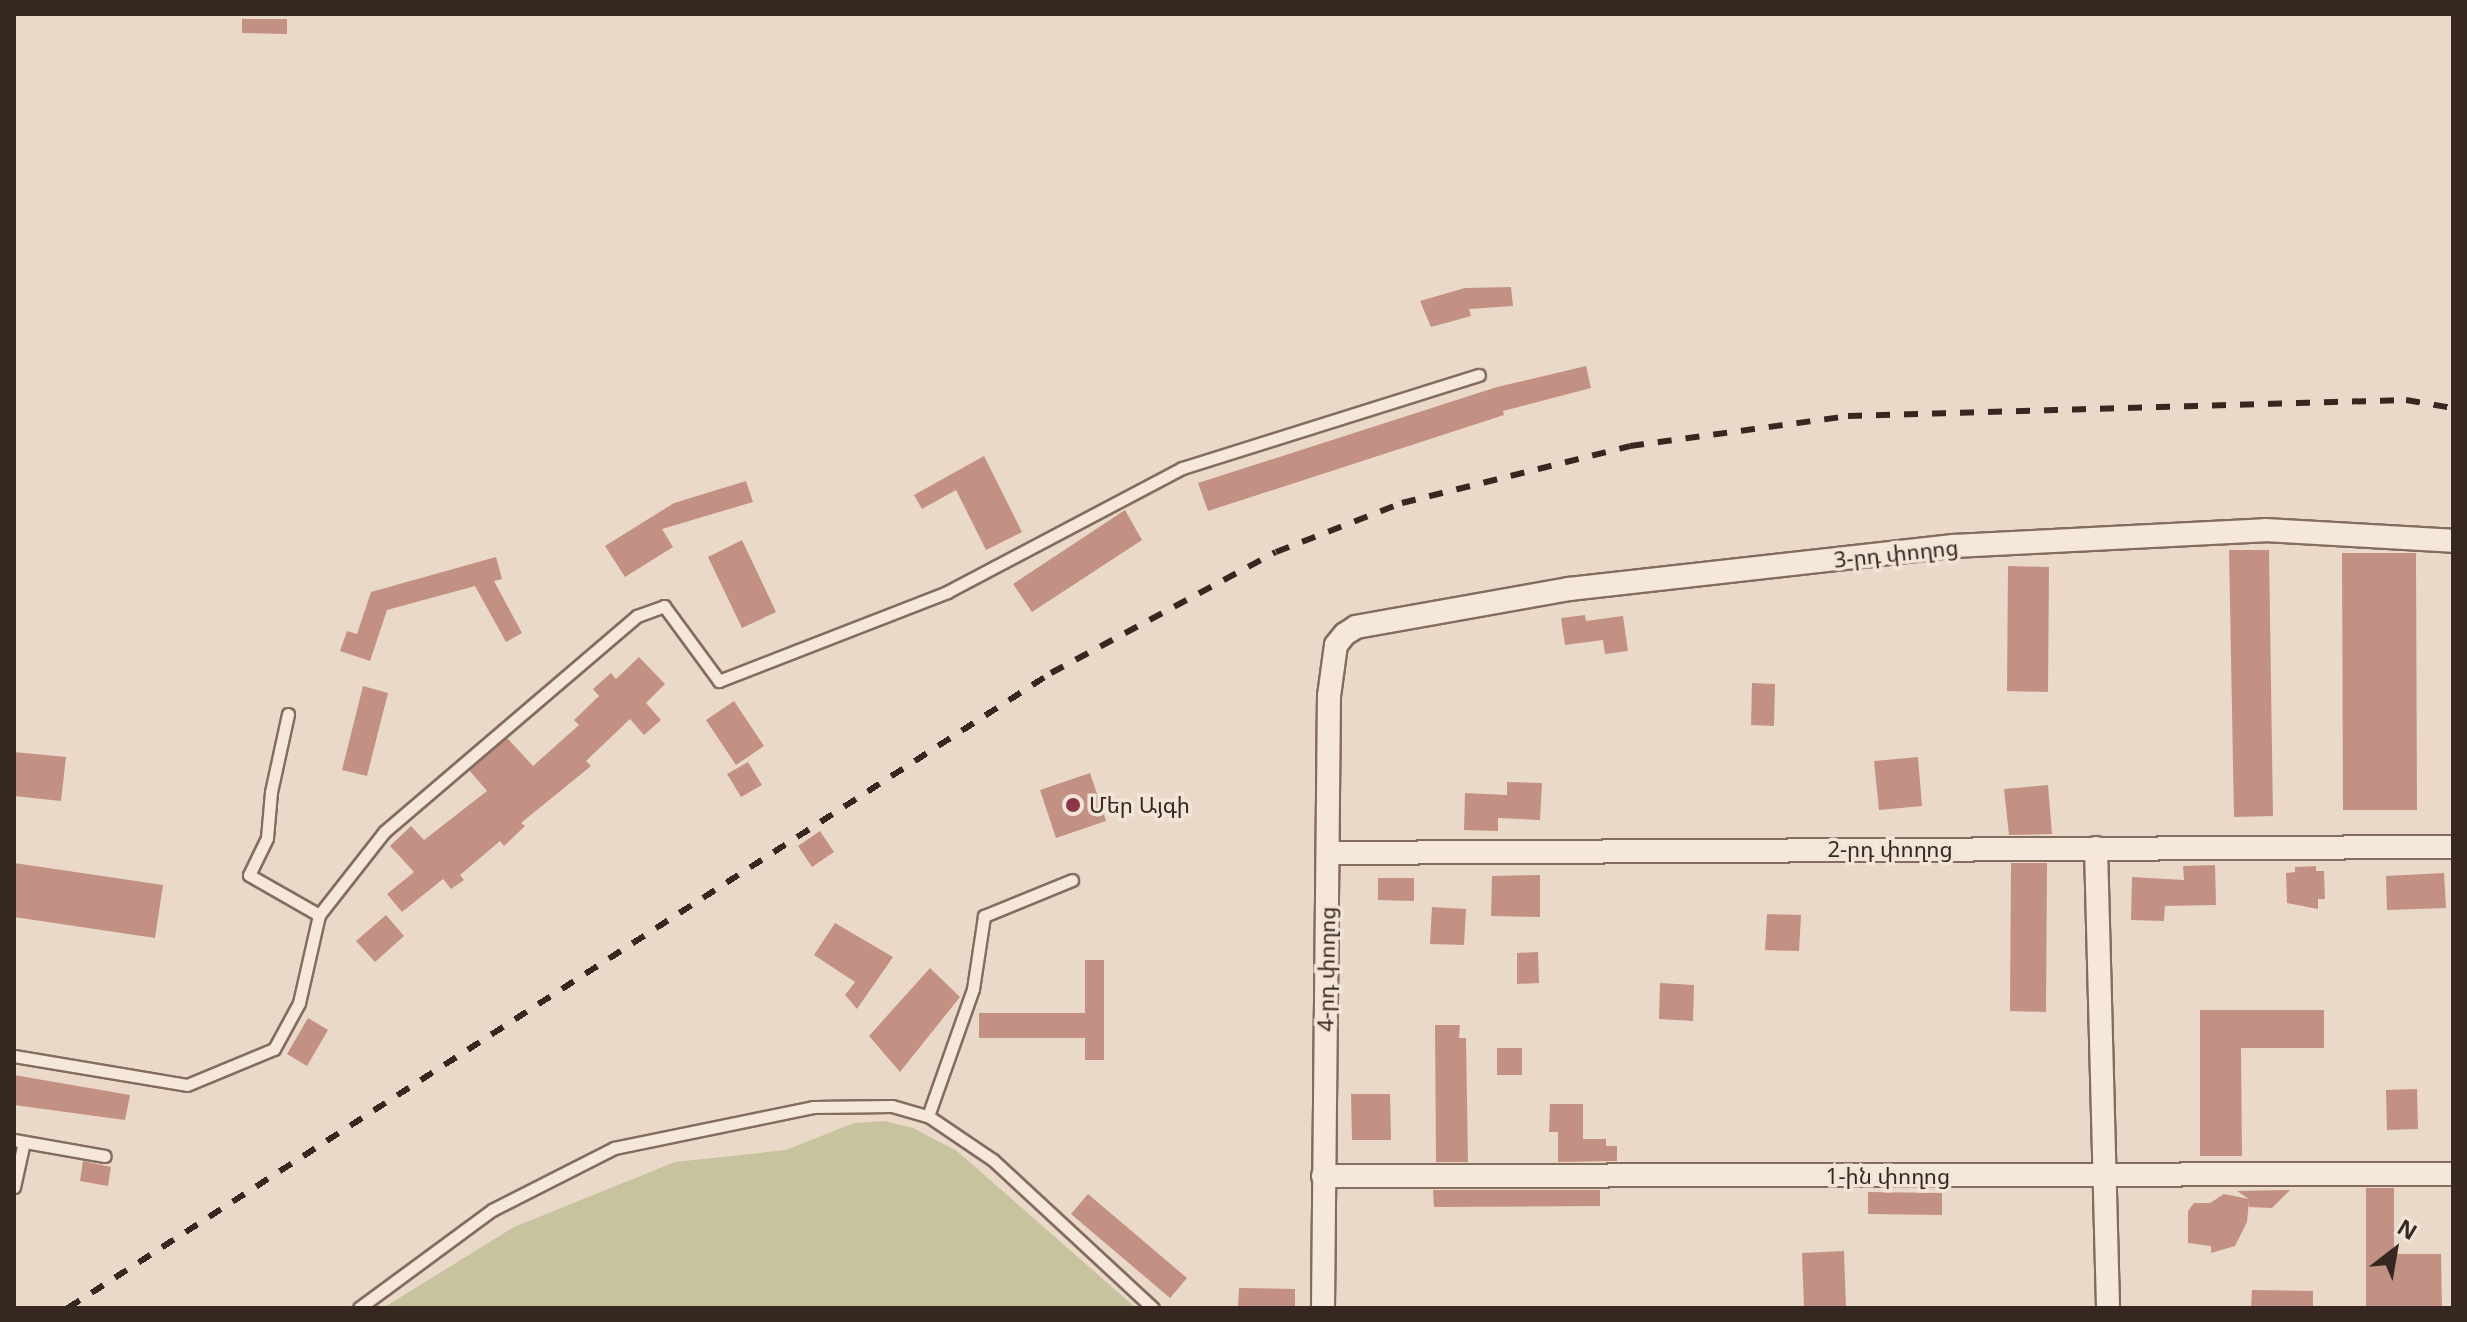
<!DOCTYPE html>
<html>
<head>
<meta charset="utf-8">
<style>
  body { margin:0 }
  #map { position:relative; width:2467px; height:1322px; overflow:hidden; background:#ead9c9; font-family:Georgia,"Noto Sans Armenian",serif }
  div>[style] { position:absolute }
  .green>* { inset:0; background:#c7c39e }
  .building>* { inset:0; background:#c39183 }
  .roads { filter:drop-shadow(2px 0 #846c5f) drop-shadow(-2px 0 #846c5f) drop-shadow(0 2px #846c5f) drop-shadow(0 -2px #846c5f) }
  .service>* { height:11px; margin:-5.5px; padding:0 5.5px; transform-origin:5.5px; border-radius:5.5px; background:#f5e8db }
  .minor>* { height:22px; margin:-11px; padding:0 11px; transform-origin:11px; border-radius:11px; background:#f5e8db }
  .rail>* { height:6px; margin-top:-3px; transform-origin:0; background:repeating-linear-gradient(90deg,#362721 0 14px,transparent 0 28px) }
  .dots>* { width:22px; height:22px; translate:-50% -50%; box-sizing:border-box; border:4px solid #f2e5d7; border-radius:50% }
  span { translate:-50% -50%; white-space:nowrap; text-align:center; line-height:1.15; -webkit-text-stroke:7px #f2e5d7; paint-order:stroke }
  .street-label { font-size:22px; color:#362721 }
  .poi-label { font-size:22px; color:#362721 }
  .left { translate:0 -50%; text-align:left }
  .frame { position:absolute; inset:0; border:16px solid #362721; pointer-events:none }
  .north { position:absolute; left:2355px; top:1210px; width:80px; height:80px; -webkit-text-stroke:6px #f2e5d7; paint-order:stroke; rotate:31deg; font-size:22px; font-weight:700; line-height:32px; text-align:center; color:#362721 }
  .north::after { content:''; display:block; margin:auto; width:28px; height:36px; background:#362721; clip-path:polygon(50% 0,100% 100%,50% 72%,0 100%) }
</style>
</head>
<body>
<div id="map">
  <div class="green">
    <i style="clip-path:polygon(885px 1121px,913px 1128px,957px 1151px,1136px 1308px,383px 1308px,514px 1227px,675px 1162px,786px 1150px,854px 1123px)"></i>
  </div>
  <div class="building">
    <i style="clip-path:polygon(242px 19px,287px 19px,287px 34px,242px 33px)"></i>
    <i style="clip-path:polygon(1511px 287px,1513px 306px,1469px 309px,1471px 316px,1431px 327px,1420px 301px,1465px 288px)"></i>
    <i style="clip-path:polygon(1586px 366px,1591px 388px,1503px 411px,1504px 415px,1208px 511px,1198px 483px,1497px 387px)"></i>
    <i style="clip-path:polygon(984px 456px,1022px 532px,986px 550px,956px 490px,922px 509px,914px 495px)"></i>
    <i style="clip-path:polygon(746px 481px,753px 502px,662px 529px,673px 547px,625px 577px,605px 546px,674px 503px)"></i>
    <i style="clip-path:polygon(1125px 510px,1142px 540px,1032px 612px,1013px 584px)"></i>
    <i style="clip-path:polygon(742px 540px,776px 612px,742px 628px,708px 557px)"></i>
    <i style="clip-path:polygon(2229px 550px,2269px 550px,2273px 816px,2234px 817px)"></i>
    <i style="clip-path:polygon(2342px 553px,2416px 553px,2417px 810px,2343px 810px)"></i>
    <i style="clip-path:polygon(496px 557px,502px 579px,494px 581px,522px 633px,506px 642px,475px 586px,387px 610px,370px 661px,340px 651px,347px 631px,357px 634px,371px 592px)"></i>
    <i style="clip-path:polygon(2008px 566px,2049px 567px,2048px 692px,2007px 691px)"></i>
    <i style="clip-path:polygon(1585px 615px,1586px 621px,1623px 616px,1628px 651px,1605px 654px,1603px 640px,1565px 645px,1561px 618px)"></i>
    <i style="clip-path:polygon(639px 657px,665px 684px,646px 703px,661px 720px,644px 735px,630px 719px,586px 761px,591px 766px,521px 823px,525px 826px,504px 846px,500px 841px,460px 875px,464px 880px,451px 889px,443px 879px,402px 912px,387px 894px,414px 872px,390px 846px,411px 826px,424px 840px,487px 791px,469px 770px,507px 738px,533px 766px,579px 725px,574px 720px,599px 696px,593px 689px,611px 673px,616px 679px)"></i>
    <i style="clip-path:polygon(1752px 683px,1775px 684px,1774px 726px,1751px 725px)"></i>
    <i style="clip-path:polygon(363px 686px,388px 693px,367px 776px,342px 770px)"></i>
    <i style="clip-path:polygon(734px 701px,764px 746px,736px 765px,706px 720px)"></i>
    <i style="clip-path:polygon(14px 752px,66px 757px,61px 801px,14px 796px)"></i>
    <i style="clip-path:polygon(1918px 757px,1922px 806px,1879px 810px,1874px 761px)"></i>
    <i style="clip-path:polygon(748px 762px,762px 785px,741px 797px,727px 774px)"></i>
    <i style="clip-path:polygon(1090px 773px,1106px 821px,1056px 838px,1040px 790px)"></i>
    <i style="clip-path:polygon(1507px 782px,1542px 783px,1540px 820px,1498px 818px,1498px 831px,1464px 830px,1465px 793px,1507px 795px)"></i>
    <i style="clip-path:polygon(2048px 785px,2052px 834px,2009px 835px,2004px 789px)"></i>
    <i style="clip-path:polygon(820px 831px,834px 852px,812px 867px,798px 846px)"></i>
    <i style="clip-path:polygon(14px 863px,163px 885px,155px 938px,14px 917px)"></i>
    <i style="clip-path:polygon(2011px 863px,2047px 863px,2046px 1012px,2010px 1011px)"></i>
    <i style="clip-path:polygon(2215px 865px,2216px 905px,2165px 906px,2164px 921px,2131px 920px,2132px 877px,2184px 880px,2183px 866px)"></i>
    <i style="clip-path:polygon(2316px 866px,2316px 871px,2324px 871px,2325px 899px,2318px 899px,2318px 909px,2287px 903px,2286px 873px,2295px 872px,2295px 867px)"></i>
    <i style="clip-path:polygon(2444px 873px,2446px 908px,2387px 910px,2386px 876px)"></i>
    <i style="clip-path:polygon(1540px 875px,1540px 917px,1491px 916px,1492px 876px)"></i>
    <i style="clip-path:polygon(1378px 878px,1414px 878px,1414px 901px,1378px 900px)"></i>
    <i style="clip-path:polygon(1432px 907px,1466px 909px,1464px 945px,1430px 944px)"></i>
    <i style="clip-path:polygon(1767px 914px,1801px 915px,1799px 951px,1765px 950px)"></i>
    <i style="clip-path:polygon(386px 915px,404px 936px,375px 962px,356px 941px)"></i>
    <i style="clip-path:polygon(835px 923px,893px 957px,857px 1009px,845px 995px,855px 982px,814px 955px)"></i>
    <i style="clip-path:polygon(1538px 952px,1539px 983px,1517px 984px,1517px 953px)"></i>
    <i style="clip-path:polygon(1085px 960px,1104px 960px,1104px 1060px,1085px 1060px,1085px 1038px,979px 1038px,979px 1013px,1085px 1013px)"></i>
    <i style="clip-path:polygon(930px 968px,960px 997px,900px 1072px,869px 1036px)"></i>
    <i style="clip-path:polygon(1660px 983px,1694px 985px,1693px 1021px,1659px 1019px)"></i>
    <i style="clip-path:polygon(2200px 1010px,2324px 1010px,2324px 1048px,2241px 1048px,2242px 1156px,2200px 1156px)"></i>
    <i style="clip-path:polygon(308px 1018px,328px 1030px,307px 1066px,287px 1054px)"></i>
    <i style="clip-path:polygon(1435px 1025px,1460px 1025px,1459px 1038px,1466px 1038px,1468px 1162px,1436px 1162px)"></i>
    <i style="clip-path:polygon(1497px 1048px,1522px 1048px,1522px 1075px,1497px 1075px)"></i>
    <i style="clip-path:polygon(14px 1075px,130px 1095px,125px 1120px,14px 1105px)"></i>
    <i style="clip-path:polygon(2417px 1089px,2418px 1129px,2387px 1130px,2386px 1090px)"></i>
    <i style="clip-path:polygon(1351px 1094px,1390px 1094px,1391px 1140px,1352px 1140px)"></i>
    <i style="clip-path:polygon(1550px 1104px,1583px 1104px,1583px 1139px,1606px 1139px,1606px 1146px,1617px 1146px,1617px 1161px,1558px 1162px,1558px 1132px,1549px 1132px)"></i>
    <i style="clip-path:polygon(83px 1161px,111px 1167px,108px 1186px,80px 1181px)"></i>
    <i style="clip-path:polygon(2366px 1188px,2394px 1188px,2394px 1254px,2441px 1254px,2442px 1308px,2366px 1308px)"></i>
    <i style="clip-path:polygon(1433px 1190px,1600px 1190px,1600px 1206px,1434px 1207px)"></i>
    <i style="clip-path:polygon(2290px 1190px,2272px 1208px,2249px 1207px,2249px 1201px,2247px 1222px,2235px 1246px,2211px 1253px,2211px 1246px,2188px 1243px,2188px 1211px,2194px 1203px,2210px 1203px,2224px 1194px,2249px 1199px,2237px 1191px)"></i>
    <i style="clip-path:polygon(1868px 1192px,1942px 1193px,1942px 1215px,1868px 1214px)"></i>
    <i style="clip-path:polygon(1088px 1194px,1187px 1278px,1170px 1298px,1071px 1214px)"></i>
    <i style="clip-path:polygon(1844px 1251px,1846px 1308px,1804px 1308px,1802px 1253px)"></i>
    <i style="clip-path:polygon(1239px 1288px,1295px 1289px,1295px 1308px,1238px 1308px)"></i>
    <i style="clip-path:polygon(2252px 1290px,2313px 1291px,2313px 1308px,2251px 1308px)"></i>
  </div>
  <div class="roads">
    <div class="service">
      <i style="left:288px;top:714px;width:80px;rotate:102.3deg"></i>
      <i style="left:271px;top:792px;width:46px;rotate:95deg"></i>
      <i style="left:267px;top:838px;width:41px;rotate:115.9deg"></i>
      <i style="left:249px;top:875px;width:81px;rotate:29.7deg"></i>
      <i style="left:14px;top:1056px;width:175px;rotate:9.5deg"></i>
      <i style="left:187px;top:1085px;width:94px;rotate:-22.5deg"></i>
      <i style="left:274px;top:1049px;width:52px;rotate:-61.5deg"></i>
      <i style="left:299px;top:1003px;width:90px;rotate:-77.2deg"></i>
      <i style="left:319px;top:915px;width:105px;rotate:-51.9deg"></i>
      <i style="left:384px;top:832px;width:333px;rotate:-40.5deg"></i>
      <i style="left:637px;top:616px;width:29px;rotate:-20deg"></i>
      <i style="left:664px;top:606px;width:93px;rotate:53.7deg"></i>
      <i style="left:719px;top:681px;width:245px;rotate:-21.3deg"></i>
      <i style="left:947px;top:592px;width:266px;rotate:-27.8deg"></i>
      <i style="left:1182px;top:468px;width:311px;rotate:-17.4deg"></i>
      <i style="left:928px;top:1116px;width:135px;rotate:-70.5deg"></i>
      <i style="left:973px;top:989px;width:74px;rotate:-81.4deg"></i>
      <i style="left:984px;top:916px;width:95px;rotate:-22.2deg"></i>
      <i style="left:14px;top:1140px;width:92px;rotate:10deg"></i>
      <i style="left:14px;top:1187px;width:46px;rotate:-77.5deg"></i>
      <i style="left:359px;top:1308px;width:165px;rotate:-36.4deg"></i>
      <i style="left:492px;top:1210px;width:137px;rotate:-26.9deg"></i>
      <i style="left:614px;top:1148px;width:203px;rotate:-11.6deg"></i>
      <i style="left:813px;top:1107px;width:79px;rotate:-0.7deg"></i>
      <i style="left:892px;top:1106px;width:37px;rotate:16deg"></i>
      <i style="left:928px;top:1116px;width:78px;rotate:34.1deg"></i>
      <i style="left:993px;top:1160px;width:218px;rotate:42.8deg"></i>
    </div>
    <div class="minor">
      <i style="left:2096px;top:848px;width:460px;rotate:88.5deg"></i>
      <i style="left:1328px;top:853px;width:1125px;rotate:-0.31deg"></i>
      <i style="left:1323px;top:1176px;width:1130px;rotate:-0.1deg"></i>
      <i style="left:1323px;top:1308px;width:612px;rotate:-89.44deg"></i>
      <i style="left:1329px;top:696px;width:51px;rotate:-82.2deg"></i>
      <i style="left:1336px;top:645px;width:14px;rotate:-51deg"></i>
      <i style="left:1345px;top:634px;width:13px;rotate:-32deg"></i>
      <i style="left:1356px;top:627px;width:216px;rotate:-10.1deg"></i>
      <i style="left:1569px;top:589px;width:387px;rotate:-6.4deg"></i>
      <i style="left:1954px;top:546px;width:311px;rotate:-2.9deg"></i>
      <i style="left:2265px;top:530px;width:188px;rotate:3.3deg"></i>
    </div>
  </div>
  <div class="rail">
    <i style="left:68px;top:1308px;width:1170px;rotate:-32.86deg"></i>
    <i style="left:1051px;top:673px;width:255px;rotate:-28.3deg"></i>
    <i style="left:1276px;top:552px;width:135px;rotate:-21.3deg"></i>
    <i style="left:1402px;top:503px;width:235px;rotate:-14deg"></i>
    <i style="left:1630px;top:446px;width:220px;rotate:-7.8deg"></i>
    <i style="left:1848px;top:416px;width:558px;rotate:-1.64deg"></i>
    <i style="left:2406px;top:400px;width:48px;rotate:9.7deg"></i>
  </div>
  <div class="dots">
    <i style="left:1073px;top:805px;background:#8c3648"></i>
  </div>
  <div class="street-label">
    <span style="left:1896px;top:553px;rotate:-6deg">3-րդ փողոց</span>
    <span style="left:1890px;top:849px">2-րդ փողոց</span>
    <span style="left:1326px;top:969px;rotate:-89deg">4-րդ փողոց</span>
    <span style="left:1888px;top:1176px">1-ին փողոց</span>
  </div>
  <div class="poi-label">
    <span class="left" style="left:1089px;top:805px">Մեր Այգի</span>
  </div>
  <div class="frame"></div>
  <div class="north">N</div>
</div>
</body>
</html>
